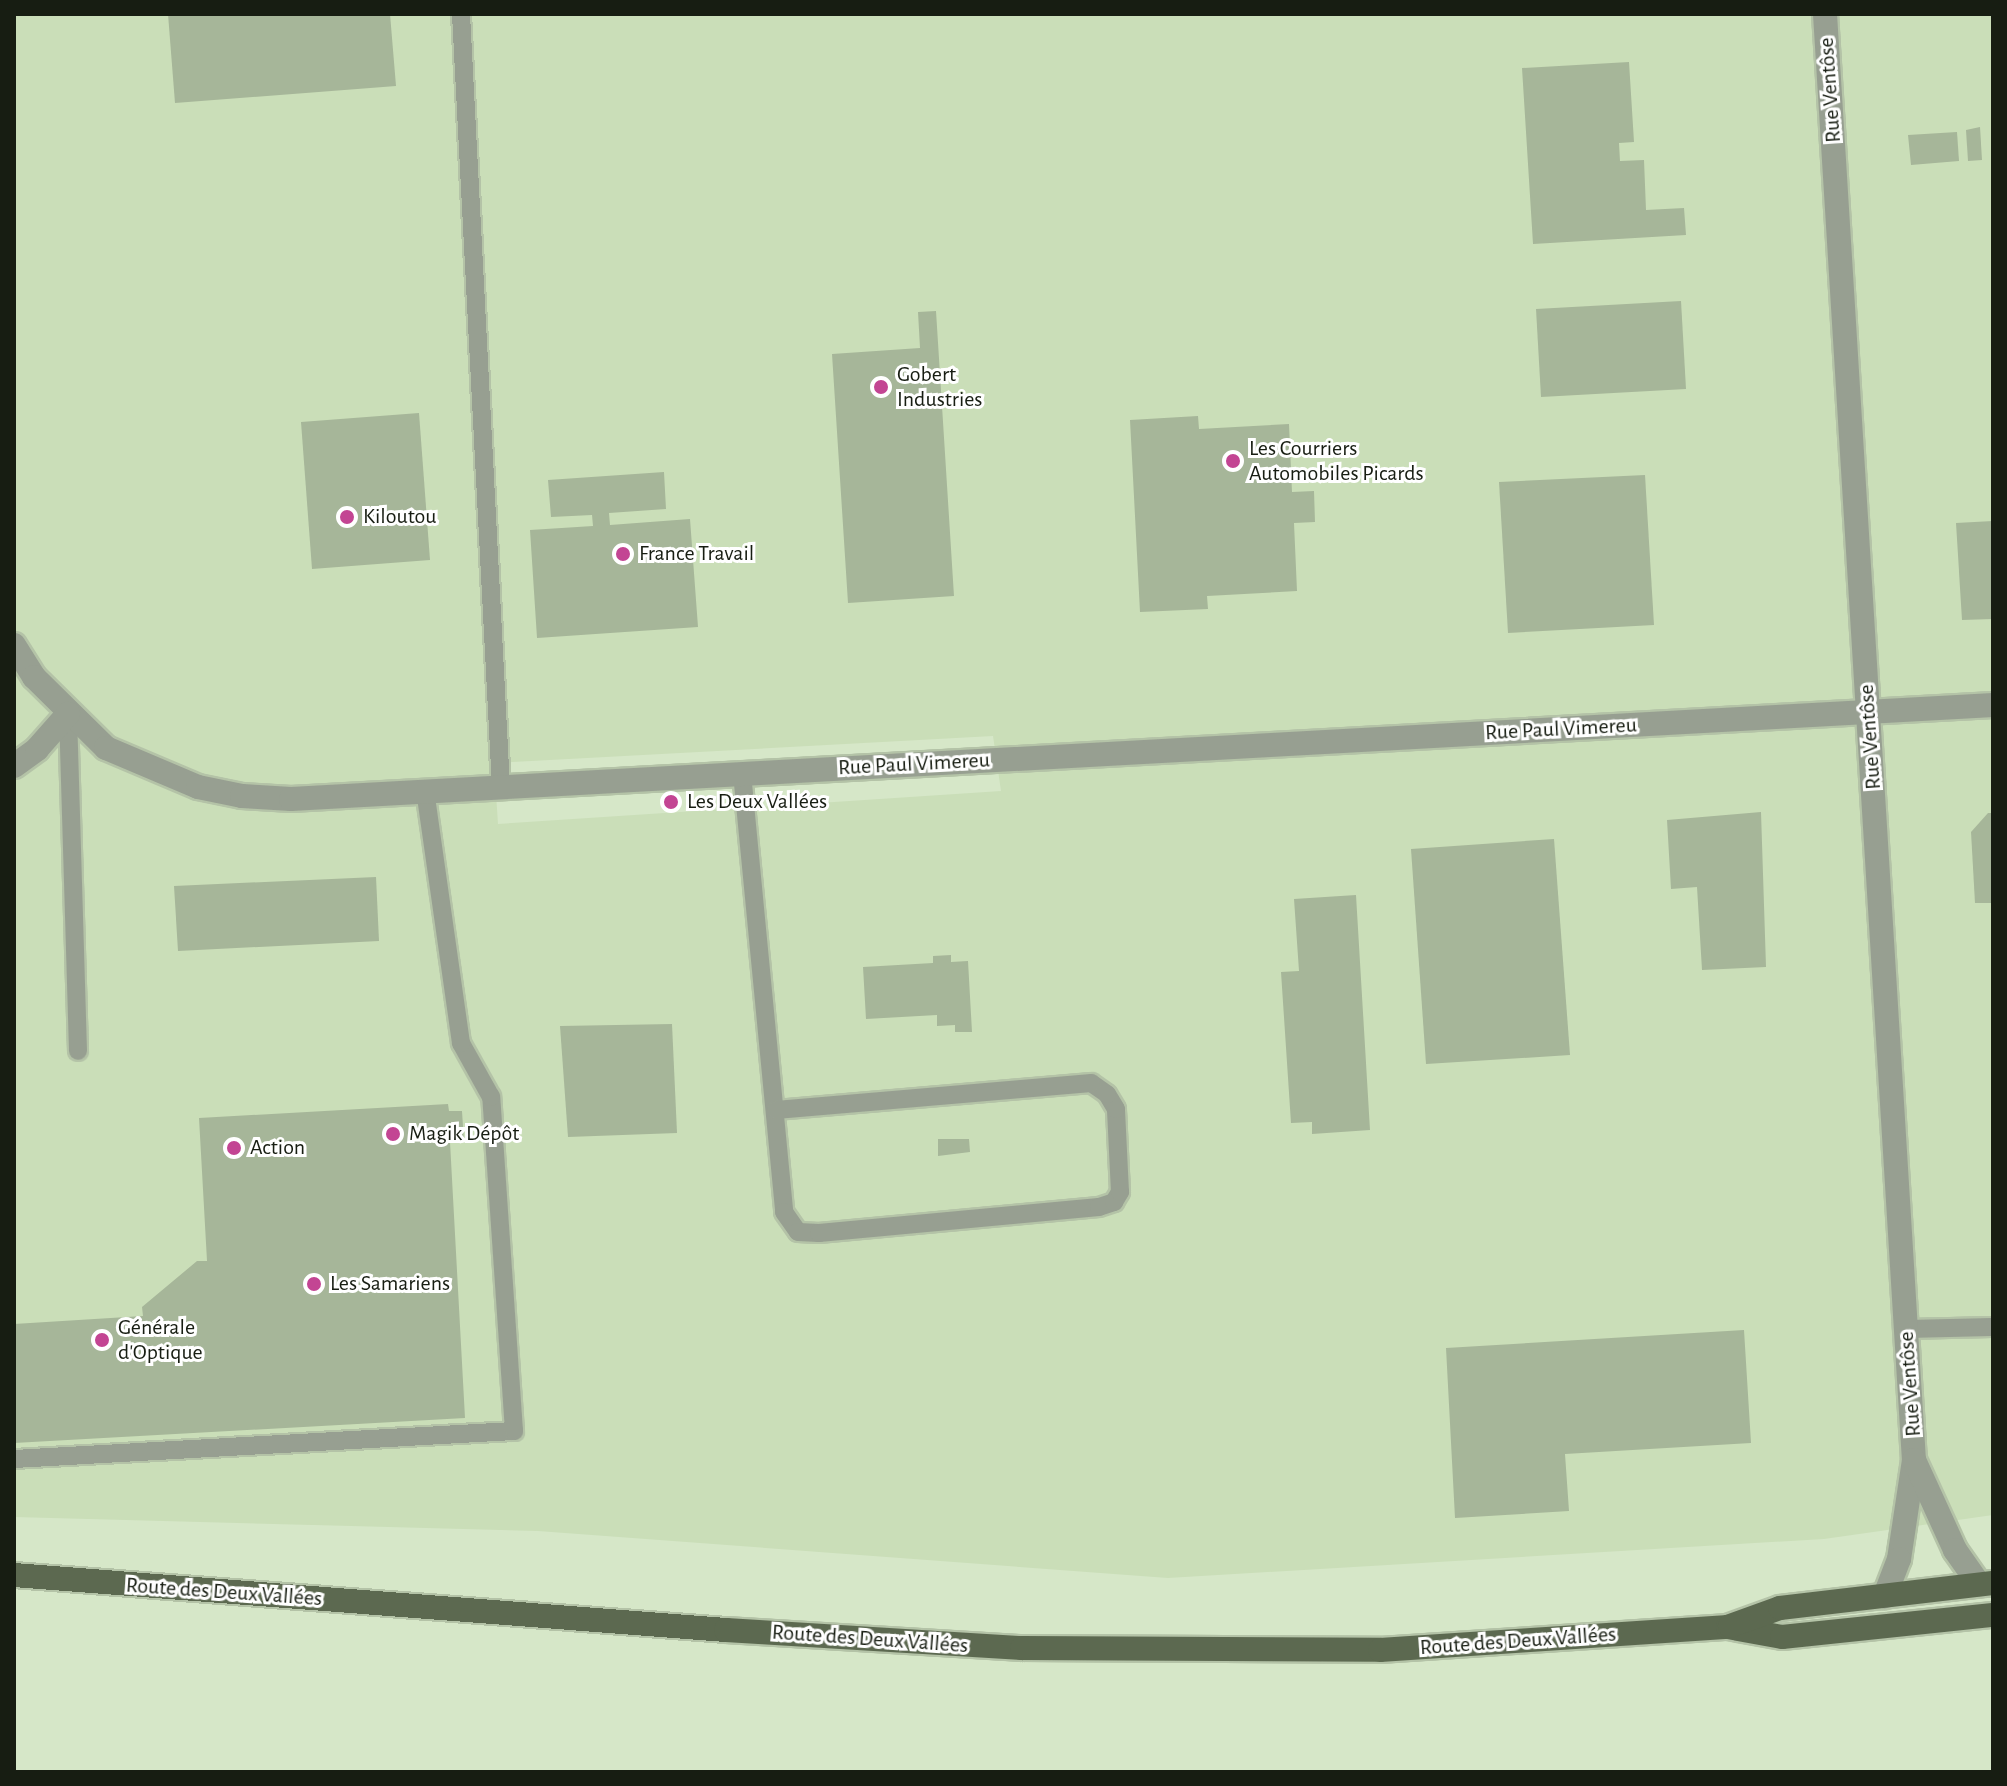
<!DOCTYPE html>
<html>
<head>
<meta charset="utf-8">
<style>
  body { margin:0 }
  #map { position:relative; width:2007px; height:1786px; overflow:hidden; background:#d6e7c8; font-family:"Alegreya Sans",sans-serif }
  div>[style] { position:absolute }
  .built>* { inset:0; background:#cadeb8 }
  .building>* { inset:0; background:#a6b699 }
  .roads { filter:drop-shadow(2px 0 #b4c3a7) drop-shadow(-2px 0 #b4c3a7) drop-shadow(0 2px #b4c3a7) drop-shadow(0 -2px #b4c3a7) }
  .service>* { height:18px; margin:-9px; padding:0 9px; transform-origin:9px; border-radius:9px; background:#979f91 }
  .minor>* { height:24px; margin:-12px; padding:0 12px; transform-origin:12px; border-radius:12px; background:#979f91 }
  .primary>* { height:24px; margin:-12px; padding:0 12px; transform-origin:12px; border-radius:12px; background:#5c6950 }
  .dots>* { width:22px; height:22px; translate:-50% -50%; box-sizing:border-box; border:4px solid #fff; border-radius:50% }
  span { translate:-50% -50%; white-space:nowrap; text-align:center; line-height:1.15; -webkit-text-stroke:6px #fff; paint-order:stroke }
  .street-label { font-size:22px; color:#171d12 }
  .poi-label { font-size:22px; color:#171d12 }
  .left { translate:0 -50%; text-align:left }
  .frame { position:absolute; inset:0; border:16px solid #171d12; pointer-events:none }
</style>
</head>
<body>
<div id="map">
  <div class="built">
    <i style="clip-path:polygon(evenodd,14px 14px,1993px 14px,1993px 1515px,1824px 1539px,1168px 1578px,538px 1531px,14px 1517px,14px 14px,993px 736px,1001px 791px,498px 824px,494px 763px,993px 736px)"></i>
  </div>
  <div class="building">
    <i style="clip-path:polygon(168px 14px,390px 14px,396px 86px,175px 103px)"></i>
    <i style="clip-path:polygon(1629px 62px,1634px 142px,1619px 143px,1620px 161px,1644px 160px,1646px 210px,1684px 208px,1686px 235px,1533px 244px,1522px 68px)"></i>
    <i style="clip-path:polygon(1980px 127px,1982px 160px,1968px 161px,1966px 130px)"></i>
    <i style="clip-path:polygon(1957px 132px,1959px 161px,1911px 165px,1908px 135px)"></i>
    <i style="clip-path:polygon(1681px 301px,1686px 389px,1541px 397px,1536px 309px)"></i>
    <i style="clip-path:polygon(936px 311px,954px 596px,848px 603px,832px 354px,920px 348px,918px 312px)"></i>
    <i style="clip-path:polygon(419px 413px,430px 560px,312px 569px,301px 422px)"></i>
    <i style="clip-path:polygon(1198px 416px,1199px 429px,1289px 424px,1292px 492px,1314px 491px,1315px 522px,1294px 523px,1297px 591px,1207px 596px,1208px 609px,1140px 612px,1130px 420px)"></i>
    <i style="clip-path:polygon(664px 472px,666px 509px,609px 513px,610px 525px,690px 519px,698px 627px,537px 638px,530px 530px,593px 526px,592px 515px,551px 517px,548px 480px)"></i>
    <i style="clip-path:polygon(1645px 475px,1654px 625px,1508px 633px,1499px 482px)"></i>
    <i style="clip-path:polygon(1993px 521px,1993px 619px,1962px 620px,1956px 523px)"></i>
    <i style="clip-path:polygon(1761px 812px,1766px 967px,1702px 970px,1697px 887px,1671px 889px,1667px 820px)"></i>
    <i style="clip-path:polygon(1988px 813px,1993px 813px,1993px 903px,1975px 903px,1971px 832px)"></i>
    <i style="clip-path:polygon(1554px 839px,1570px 1055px,1426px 1064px,1411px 849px)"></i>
    <i style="clip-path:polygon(376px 877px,379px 941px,178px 951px,174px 886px)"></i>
    <i style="clip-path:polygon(1356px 895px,1370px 1130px,1312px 1134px,1312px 1122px,1291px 1123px,1281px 972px,1299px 971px,1294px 899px)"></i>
    <i style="clip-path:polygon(951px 955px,951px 962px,968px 961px,972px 1032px,955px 1032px,955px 1025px,937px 1026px,937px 1015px,866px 1019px,863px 967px,933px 963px,933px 956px)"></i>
    <i style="clip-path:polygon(672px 1024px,677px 1133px,568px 1137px,560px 1026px)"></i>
    <i style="clip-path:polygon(448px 1104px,449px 1111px,462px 1111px,464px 1142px,450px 1142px,465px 1418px,14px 1443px,14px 1324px,143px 1316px,142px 1307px,197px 1261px,207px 1261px,199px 1118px)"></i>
    <i style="clip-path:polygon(938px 1139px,969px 1139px,970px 1152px,938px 1156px)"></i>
    <i style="clip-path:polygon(1744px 1330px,1751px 1443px,1565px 1454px,1569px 1511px,1455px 1518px,1446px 1348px)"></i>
  </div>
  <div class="roads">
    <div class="service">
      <i style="left:461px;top:14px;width:774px;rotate:87.04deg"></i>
      <i style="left:68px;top:714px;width:337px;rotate:88.3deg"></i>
      <i style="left:742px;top:773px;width:441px;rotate:84.5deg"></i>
      <i style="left:784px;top:1212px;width:24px;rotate:55deg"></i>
      <i style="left:798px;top:1232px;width:21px;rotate:3deg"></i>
      <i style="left:819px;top:1233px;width:281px;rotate:-5.3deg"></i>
      <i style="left:1099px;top:1207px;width:16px;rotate:-18deg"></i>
      <i style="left:1114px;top:1202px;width:12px;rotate:-59deg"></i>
      <i style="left:1120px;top:1192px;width:83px;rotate:-92.8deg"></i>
      <i style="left:1116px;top:1109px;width:17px;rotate:-121deg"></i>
      <i style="left:1107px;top:1094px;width:19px;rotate:-145deg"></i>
      <i style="left:1091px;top:1083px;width:316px;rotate:175.1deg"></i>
      <i style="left:1906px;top:1329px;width:87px;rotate:-1.3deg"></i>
      <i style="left:14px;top:1459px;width:501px;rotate:-3.21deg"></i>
      <i style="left:514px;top:1431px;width:335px;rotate:-93.9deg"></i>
      <i style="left:491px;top:1097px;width:62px;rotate:-119.1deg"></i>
      <i style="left:461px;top:1043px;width:255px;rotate:-98.1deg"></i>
    </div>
    <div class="minor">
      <i style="left:1825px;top:14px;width:1449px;rotate:86.48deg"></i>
      <i style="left:1914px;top:1460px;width:100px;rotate:98.6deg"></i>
      <i style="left:1899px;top:1559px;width:40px;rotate:111deg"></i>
      <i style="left:14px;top:645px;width:38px;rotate:58deg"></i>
      <i style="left:34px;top:677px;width:101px;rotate:44.6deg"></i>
      <i style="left:106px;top:748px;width:100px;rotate:23deg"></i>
      <i style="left:198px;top:787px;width:45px;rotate:11.6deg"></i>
      <i style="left:242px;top:796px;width:49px;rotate:3.5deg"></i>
      <i style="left:291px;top:799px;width:1705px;rotate:-3.16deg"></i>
      <i style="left:14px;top:766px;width:29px;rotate:-36deg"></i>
      <i style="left:37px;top:749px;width:47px;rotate:-48.5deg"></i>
      <i style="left:1914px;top:1460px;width:99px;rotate:65.5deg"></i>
      <i style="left:1955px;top:1550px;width:42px;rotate:54.8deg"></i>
    </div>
    <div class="primary">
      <i style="left:14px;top:1575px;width:714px;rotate:4.42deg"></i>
      <i style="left:726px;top:1630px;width:297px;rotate:3.5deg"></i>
      <i style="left:1022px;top:1648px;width:358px;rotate:0.3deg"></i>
      <i style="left:1380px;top:1650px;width:349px;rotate:-3.8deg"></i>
      <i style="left:1728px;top:1627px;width:55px;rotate:10.5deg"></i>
      <i style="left:1782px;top:1637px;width:212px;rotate:-6deg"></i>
      <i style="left:1730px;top:1626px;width:53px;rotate:-19.8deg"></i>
      <i style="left:1780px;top:1608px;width:214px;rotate:-6.7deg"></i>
    </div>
  </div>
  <div class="dots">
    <i style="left:881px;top:387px;background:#c34593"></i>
    <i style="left:1233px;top:461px;background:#c34593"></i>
    <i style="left:347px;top:517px;background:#c34593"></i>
    <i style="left:623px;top:554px;background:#c34593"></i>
    <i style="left:671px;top:802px;background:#c34593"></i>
    <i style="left:393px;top:1134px;background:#c34593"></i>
    <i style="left:234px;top:1148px;background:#c34593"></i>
    <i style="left:314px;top:1284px;background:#c34593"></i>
    <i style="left:102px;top:1340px;background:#c34593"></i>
  </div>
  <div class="street-label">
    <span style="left:1830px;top:90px;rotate:-94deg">Rue Ventôse</span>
    <span style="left:1561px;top:729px;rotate:-3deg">Rue Paul Vimereu</span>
    <span style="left:1870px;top:737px;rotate:-94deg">Rue Ventôse</span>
    <span style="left:914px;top:764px;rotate:-3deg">Rue Paul Vimereu</span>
    <span style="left:1910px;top:1384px;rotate:-94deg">Rue Ventôse</span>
    <span style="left:224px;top:1592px;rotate:4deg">Route des Deux Vallées</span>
    <span style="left:870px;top:1639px;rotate:4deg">Route des Deux Vallées</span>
    <span style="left:1518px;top:1641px;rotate:-4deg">Route des Deux Vallées</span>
  </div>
  <div class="poi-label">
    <span class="left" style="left:897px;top:387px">Gobert<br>Industries</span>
    <span class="left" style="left:1249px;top:461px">Les Courriers<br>Automobiles Picards</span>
    <span class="left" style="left:363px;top:517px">Kiloutou</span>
    <span class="left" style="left:639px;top:554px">France Travail</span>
    <span class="left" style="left:687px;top:802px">Les Deux Vallées</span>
    <span class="left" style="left:409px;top:1134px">Magik Dépôt</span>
    <span class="left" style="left:250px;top:1148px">Action</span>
    <span class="left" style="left:330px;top:1284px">Les Samariens</span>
    <span class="left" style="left:118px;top:1340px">Générale<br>d'Optique</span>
  </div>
  <div class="frame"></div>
</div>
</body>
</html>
